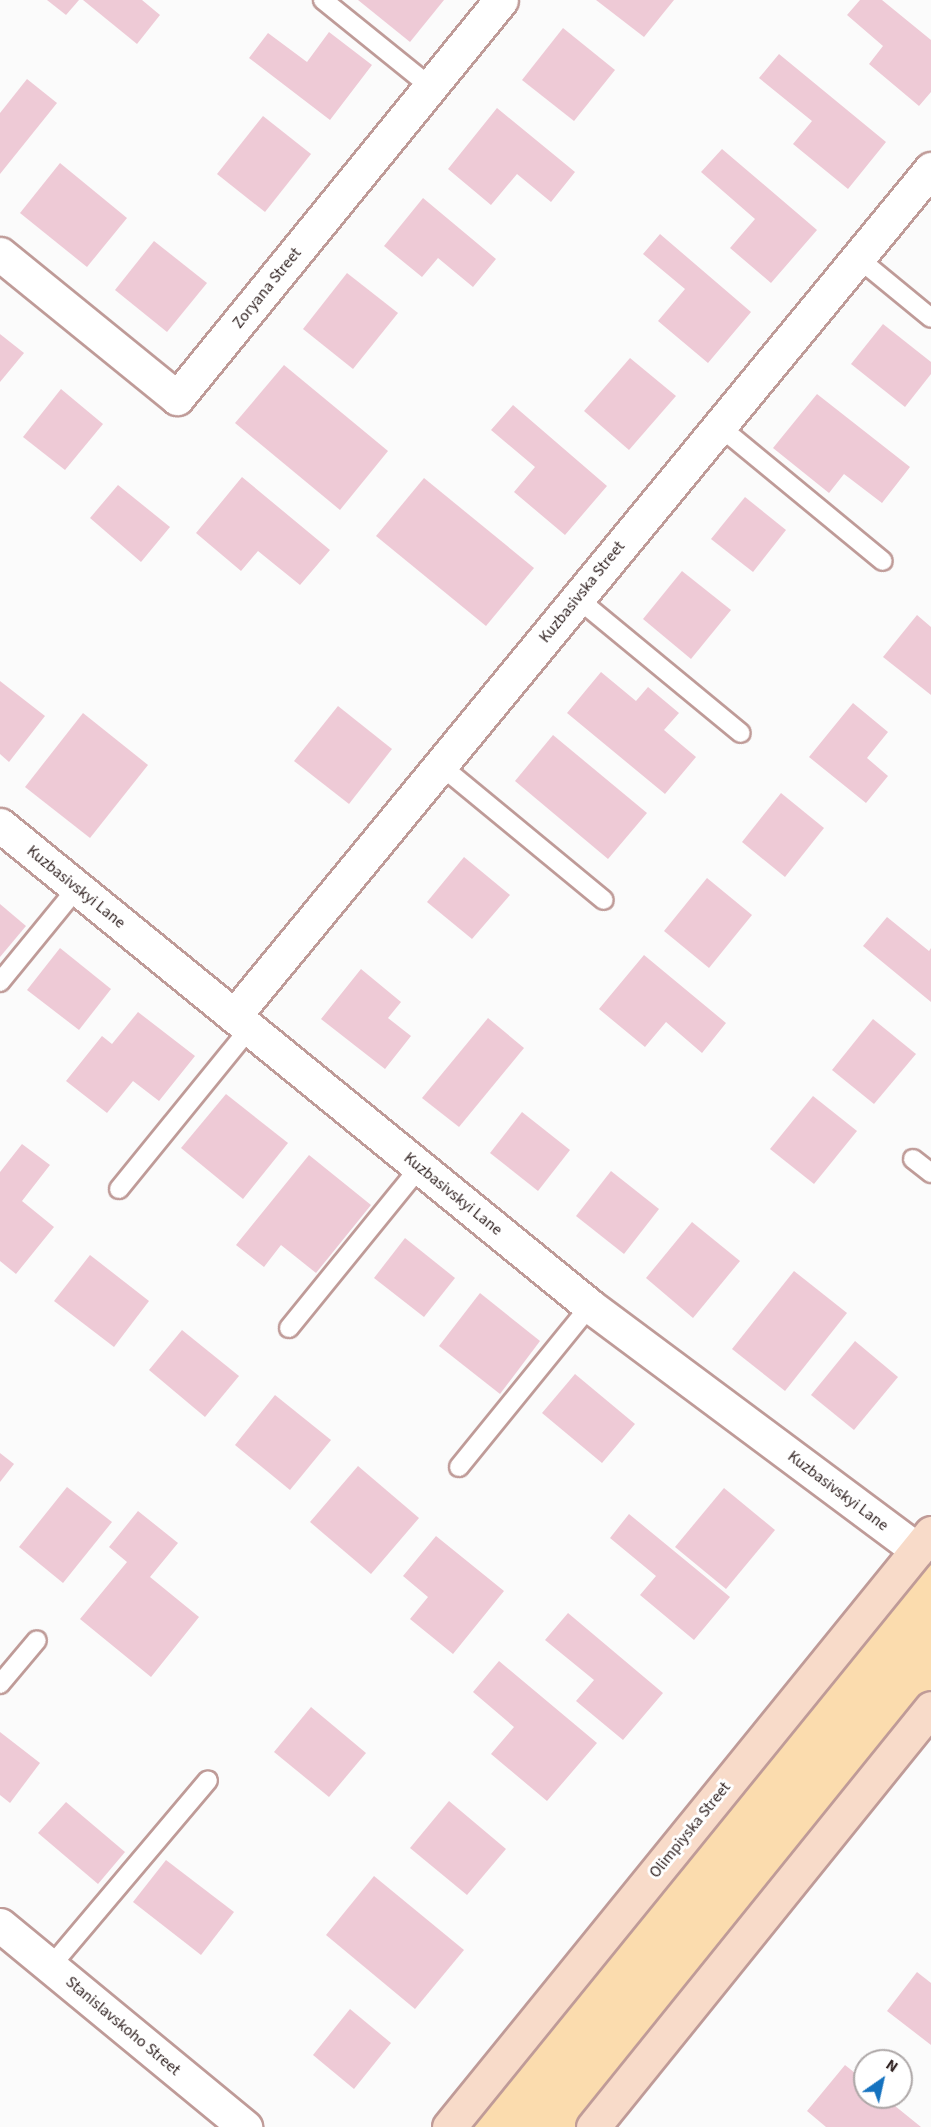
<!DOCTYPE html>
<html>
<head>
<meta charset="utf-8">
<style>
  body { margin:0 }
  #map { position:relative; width:931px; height:2127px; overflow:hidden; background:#fbfbfb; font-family:"Source Sans 3",sans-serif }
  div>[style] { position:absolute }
  .green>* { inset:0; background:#fbdcae }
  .building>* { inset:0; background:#eecad6 }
  .roads { filter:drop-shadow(2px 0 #bf9b98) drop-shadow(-2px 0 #bf9b98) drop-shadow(0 2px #bf9b98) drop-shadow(0 -2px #bf9b98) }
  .lane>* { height:18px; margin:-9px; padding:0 9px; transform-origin:9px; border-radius:9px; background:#fff }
  .street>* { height:33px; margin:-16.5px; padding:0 16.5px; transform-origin:16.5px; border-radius:16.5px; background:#fff }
  .secondary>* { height:33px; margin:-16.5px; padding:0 16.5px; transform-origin:16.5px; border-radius:16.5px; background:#f8dbc9 }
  span { translate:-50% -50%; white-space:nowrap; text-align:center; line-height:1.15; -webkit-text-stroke:6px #fff; paint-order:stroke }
  .street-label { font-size:16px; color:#322423 }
  .north { position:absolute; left:853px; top:2049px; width:60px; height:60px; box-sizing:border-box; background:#fff; border:2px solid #ada7a7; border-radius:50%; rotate:34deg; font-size:16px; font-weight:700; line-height:24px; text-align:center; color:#322423 }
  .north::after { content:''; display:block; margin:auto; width:21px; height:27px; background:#1572bf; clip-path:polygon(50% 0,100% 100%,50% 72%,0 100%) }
</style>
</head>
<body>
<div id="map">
  <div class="green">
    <i style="clip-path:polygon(931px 1533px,931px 1708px,592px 2127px,447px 2127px)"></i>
  </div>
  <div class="building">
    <i style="clip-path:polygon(47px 0,79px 0,66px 15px)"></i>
    <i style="clip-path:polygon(83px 0,142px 0,160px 15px,137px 44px)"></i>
    <i style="clip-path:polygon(358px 0,444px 0,410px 42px)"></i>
    <i style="clip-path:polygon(596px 0,674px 0,644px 37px)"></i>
    <i style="clip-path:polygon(860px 0,882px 0,931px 40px,931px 92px,919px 106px,869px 64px,883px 46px,847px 15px)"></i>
    <i style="clip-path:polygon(563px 28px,615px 70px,574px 121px,522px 80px)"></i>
    <i style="clip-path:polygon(329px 32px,372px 65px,330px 120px,249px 58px,268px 33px,307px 62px)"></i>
    <i style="clip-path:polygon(779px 54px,886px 142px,848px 189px,793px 144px,812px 121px,759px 78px)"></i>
    <i style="clip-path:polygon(27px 79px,57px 103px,0 174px,0 113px)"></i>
    <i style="clip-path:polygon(497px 108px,575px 172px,551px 202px,517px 174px,491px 205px,448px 169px)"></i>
    <i style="clip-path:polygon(263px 116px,311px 154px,265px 212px,217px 174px)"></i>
    <i style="clip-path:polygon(722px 149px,817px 230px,771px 283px,730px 248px,755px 219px,701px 172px)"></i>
    <i style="clip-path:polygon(60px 163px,127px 218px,87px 267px,20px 213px)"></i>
    <i style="clip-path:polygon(423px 198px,496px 259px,473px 287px,438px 258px,422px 277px,384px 246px)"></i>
    <i style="clip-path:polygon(660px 234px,751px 312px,708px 363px,658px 321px,685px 289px,643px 254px)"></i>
    <i style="clip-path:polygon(154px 241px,207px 283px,167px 332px,115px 290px)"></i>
    <i style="clip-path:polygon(347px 273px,398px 313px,353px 369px,303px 329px)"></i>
    <i style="clip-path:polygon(883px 324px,931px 362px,931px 374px,905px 407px,851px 364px)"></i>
    <i style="clip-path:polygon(0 334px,24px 353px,0 382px)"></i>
    <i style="clip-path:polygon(630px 358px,676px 396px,629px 450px,584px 411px)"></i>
    <i style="clip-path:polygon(284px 365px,388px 451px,340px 510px,235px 423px)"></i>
    <i style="clip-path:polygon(61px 389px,103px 424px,65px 470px,23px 437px)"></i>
    <i style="clip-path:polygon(817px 394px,910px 467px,882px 503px,844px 474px,829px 493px,773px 448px)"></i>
    <i style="clip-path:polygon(513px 405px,607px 486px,565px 535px,514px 492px,535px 467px,491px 430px)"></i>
    <i style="clip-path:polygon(242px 477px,330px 550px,300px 585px,258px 551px,241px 571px,196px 533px)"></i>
    <i style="clip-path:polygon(424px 478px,534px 568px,486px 626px,376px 536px)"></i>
    <i style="clip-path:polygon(118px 485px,170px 527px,141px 562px,90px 518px)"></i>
    <i style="clip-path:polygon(745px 497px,786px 530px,753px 572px,711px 539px)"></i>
    <i style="clip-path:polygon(682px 571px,731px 610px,691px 659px,643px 619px)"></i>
    <i style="clip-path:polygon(917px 615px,931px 627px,931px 695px,883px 657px)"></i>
    <i style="clip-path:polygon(601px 672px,636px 701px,648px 687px,679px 713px,664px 730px,696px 757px,665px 794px,567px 713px)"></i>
    <i style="clip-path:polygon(0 681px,45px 716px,9px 762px,0 754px)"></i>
    <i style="clip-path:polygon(853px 703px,888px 732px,867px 758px,888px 776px,866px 803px,809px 757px)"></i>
    <i style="clip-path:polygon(338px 706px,392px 749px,349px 804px,294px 761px)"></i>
    <i style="clip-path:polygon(83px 713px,148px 765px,90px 838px,25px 787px)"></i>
    <i style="clip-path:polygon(553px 735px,647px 813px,608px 859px,515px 781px)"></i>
    <i style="clip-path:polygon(781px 793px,824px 828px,785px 877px,742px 842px)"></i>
    <i style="clip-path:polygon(464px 857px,510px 895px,472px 939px,427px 902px)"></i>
    <i style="clip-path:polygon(707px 878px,752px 915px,709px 968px,664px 931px)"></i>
    <i style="clip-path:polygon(0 904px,26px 926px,0 957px)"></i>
    <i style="clip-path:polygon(887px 917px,929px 951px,931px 948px,931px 1002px,863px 946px)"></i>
    <i style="clip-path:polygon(60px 948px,111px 989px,79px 1030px,27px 990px)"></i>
    <i style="clip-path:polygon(644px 955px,726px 1023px,702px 1053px,666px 1022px,645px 1047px,599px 1009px)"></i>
    <i style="clip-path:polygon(361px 969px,401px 1002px,388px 1018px,411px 1036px,385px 1069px,321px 1019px)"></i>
    <i style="clip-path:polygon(138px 1012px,195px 1056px,159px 1101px,133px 1081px,107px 1113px,66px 1081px,102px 1036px,112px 1044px)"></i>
    <i style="clip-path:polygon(488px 1018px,524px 1048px,459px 1127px,422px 1098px)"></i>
    <i style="clip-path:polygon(873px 1019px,916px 1054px,874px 1104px,832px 1070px)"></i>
    <i style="clip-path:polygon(226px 1094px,288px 1143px,243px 1199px,181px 1148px)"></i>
    <i style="clip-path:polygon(813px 1096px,857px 1131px,814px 1184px,770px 1149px)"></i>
    <i style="clip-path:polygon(522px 1112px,570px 1150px,538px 1191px,490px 1153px)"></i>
    <i style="clip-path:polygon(22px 1144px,50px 1165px,22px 1201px,54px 1227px,16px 1274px,0 1261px,0 1172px)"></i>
    <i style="clip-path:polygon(309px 1155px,371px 1205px,316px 1273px,281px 1245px,264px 1267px,236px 1245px)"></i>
    <i style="clip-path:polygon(611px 1171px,659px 1209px,624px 1254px,576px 1216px)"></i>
    <i style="clip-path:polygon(692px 1222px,740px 1261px,693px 1318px,646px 1278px)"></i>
    <i style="clip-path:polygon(405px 1238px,455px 1278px,424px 1317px,374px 1278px)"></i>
    <i style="clip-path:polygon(90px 1255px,149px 1301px,114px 1347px,54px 1301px)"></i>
    <i style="clip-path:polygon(794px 1271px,847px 1313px,785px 1391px,732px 1349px)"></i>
    <i style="clip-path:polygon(480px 1293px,540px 1341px,500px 1394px,439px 1346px)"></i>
    <i style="clip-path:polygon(182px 1330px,239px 1376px,205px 1417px,149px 1370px)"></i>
    <i style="clip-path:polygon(855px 1341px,898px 1377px,854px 1430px,811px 1395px)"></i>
    <i style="clip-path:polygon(575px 1374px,635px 1424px,602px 1463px,542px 1413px)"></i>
    <i style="clip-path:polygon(275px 1395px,331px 1440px,290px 1490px,235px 1445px)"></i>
    <i style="clip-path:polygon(0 1453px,14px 1464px,0 1482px)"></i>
    <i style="clip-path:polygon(358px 1466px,419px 1518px,371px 1574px,310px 1522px)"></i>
    <i style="clip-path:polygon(67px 1487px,112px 1522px,63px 1583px,19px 1547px)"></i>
    <i style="clip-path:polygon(724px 1488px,775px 1530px,726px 1589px,675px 1547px)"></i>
    <i style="clip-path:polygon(138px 1511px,178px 1543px,150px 1577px,199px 1617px,151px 1677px,80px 1619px,127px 1562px,109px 1547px)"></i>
    <i style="clip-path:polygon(629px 1514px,730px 1597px,694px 1640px,640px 1595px,656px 1576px,610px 1538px)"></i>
    <i style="clip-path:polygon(436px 1536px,504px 1591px,453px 1654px,410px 1619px,428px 1597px,403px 1576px)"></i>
    <i style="clip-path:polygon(568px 1613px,663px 1693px,623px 1740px,576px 1701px,594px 1680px,545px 1640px)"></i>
    <i style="clip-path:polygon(499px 1661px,597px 1743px,547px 1801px,491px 1754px,514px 1727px,473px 1692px)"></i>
    <i style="clip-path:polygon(311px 1707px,366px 1753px,329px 1797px,274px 1752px)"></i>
    <i style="clip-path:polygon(0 1732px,40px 1763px,10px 1803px,0 1795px)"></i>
    <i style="clip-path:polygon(449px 1801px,506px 1849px,467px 1895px,410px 1848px)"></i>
    <i style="clip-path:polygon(66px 1802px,125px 1852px,98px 1884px,38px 1833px)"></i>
    <i style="clip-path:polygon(166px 1860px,234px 1912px,201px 1955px,133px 1902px)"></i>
    <i style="clip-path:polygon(374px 1876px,464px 1950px,415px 2009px,326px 1935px)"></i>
    <i style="clip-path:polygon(917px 1972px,931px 1983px,931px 2045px,887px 2011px)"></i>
    <i style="clip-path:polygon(350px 2009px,391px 2043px,354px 2089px,313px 2055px)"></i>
    <i style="clip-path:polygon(845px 2065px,865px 2081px,865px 2097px,884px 2097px,921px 2127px,826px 2127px,807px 2111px)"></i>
  </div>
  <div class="roads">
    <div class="lane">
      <i style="left:323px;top:0;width:139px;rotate:38.9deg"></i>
      <i style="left:858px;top:258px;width:94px;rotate:39.4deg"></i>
      <i style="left:719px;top:426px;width:212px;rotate:39.5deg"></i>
      <i style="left:577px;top:598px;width:212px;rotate:39.5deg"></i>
      <i style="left:440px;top:765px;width:212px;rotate:39.5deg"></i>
      <i style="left:0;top:982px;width:122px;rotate:-50.7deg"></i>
      <i style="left:913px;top:1159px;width:23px;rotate:38deg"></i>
      <i style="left:119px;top:1189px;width:208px;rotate:-50.9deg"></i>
      <i style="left:289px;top:1328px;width:208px;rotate:-50.9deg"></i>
      <i style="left:459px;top:1467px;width:208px;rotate:-50.9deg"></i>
      <i style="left:0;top:1684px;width:57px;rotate:-49.9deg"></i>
      <i style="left:51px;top:1966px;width:243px;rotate:-49.8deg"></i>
    </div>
    <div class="street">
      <i style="left:0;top:254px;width:228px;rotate:39.1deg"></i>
      <i style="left:177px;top:398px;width:513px;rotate:-50.85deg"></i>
      <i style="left:0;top:825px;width:761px;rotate:39.19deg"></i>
      <i style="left:590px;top:1306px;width:408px;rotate:36.7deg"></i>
      <i style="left:234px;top:1016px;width:1097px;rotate:-50.55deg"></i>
      <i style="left:0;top:1925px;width:318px;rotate:39.5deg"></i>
    </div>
    <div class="secondary">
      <i style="left:449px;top:2127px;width:765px;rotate:-50.94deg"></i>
      <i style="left:593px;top:2127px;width:538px;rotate:-51.11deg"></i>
    </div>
  </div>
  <div class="street-label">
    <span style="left:267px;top:288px;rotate:-51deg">Zoryana Street</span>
    <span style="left:582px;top:592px;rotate:-51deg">Kuzbasivska Street</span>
    <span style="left:76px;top:887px;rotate:39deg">Kuzbasivskyi Lane</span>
    <span style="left:453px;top:1194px;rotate:39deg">Kuzbasivskyi Lane</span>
    <span style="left:838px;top:1491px;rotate:37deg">Kuzbasivskyi Lane</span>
    <span style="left:690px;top:1830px;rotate:-51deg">Olimpiyska Street</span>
    <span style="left:123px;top:2026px;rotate:40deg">Stanislavskoho Street</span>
  </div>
  <div class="north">N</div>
</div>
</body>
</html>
